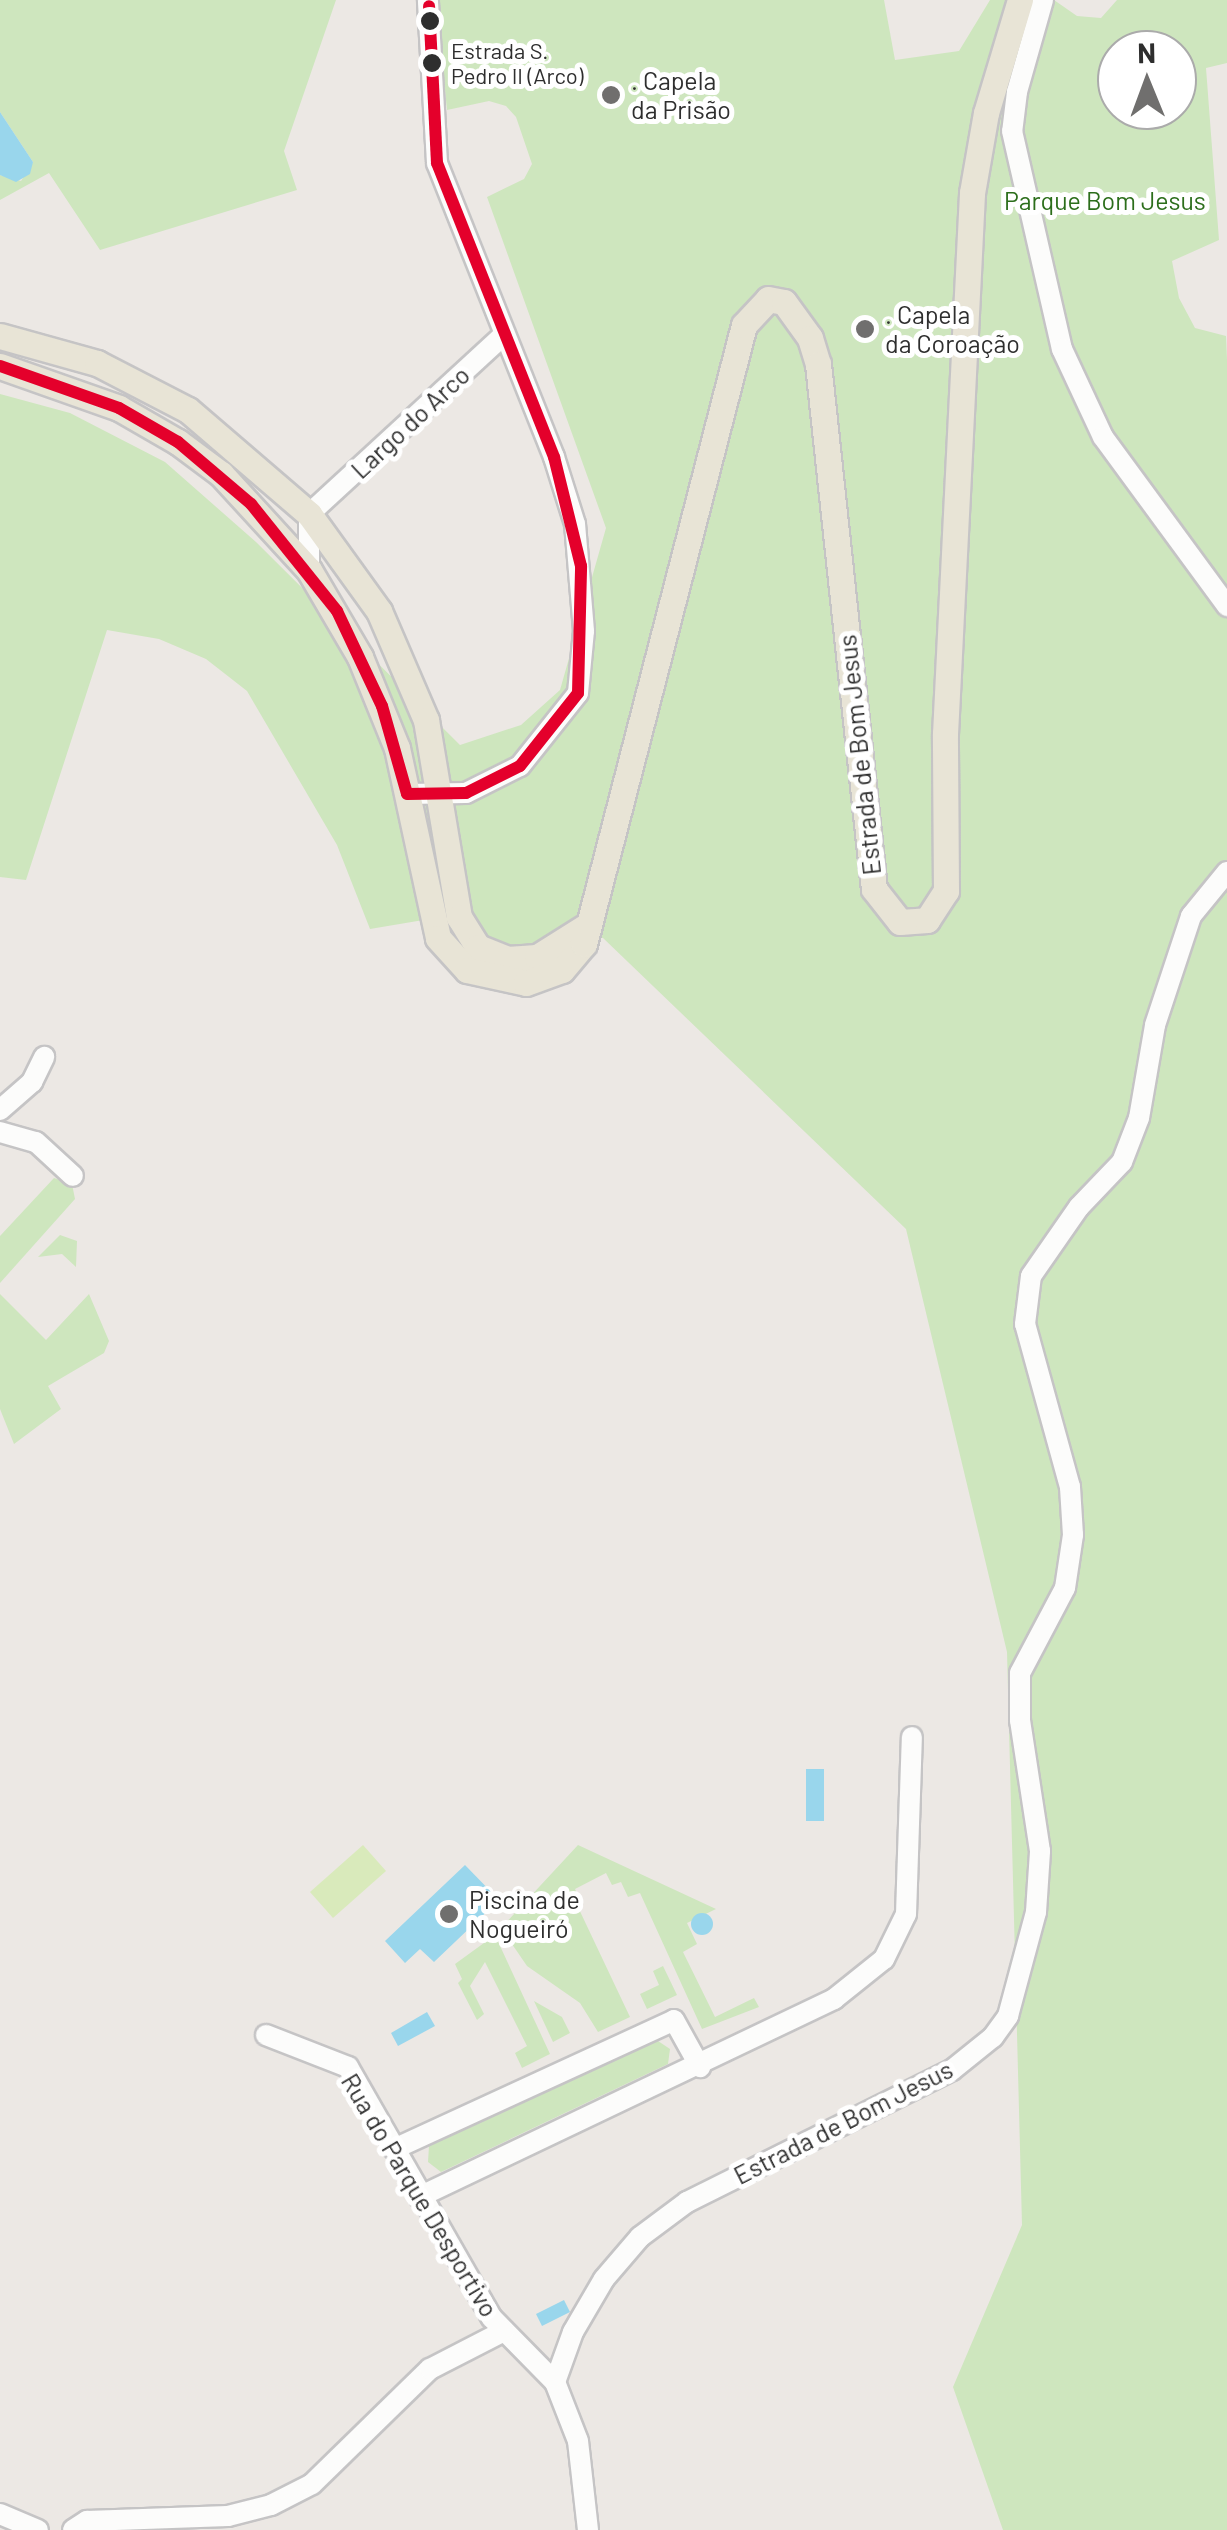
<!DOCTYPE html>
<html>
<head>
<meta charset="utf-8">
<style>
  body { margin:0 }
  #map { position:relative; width:1227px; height:2530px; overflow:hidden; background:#ece8e4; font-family:Barlow,sans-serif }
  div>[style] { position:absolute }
  .green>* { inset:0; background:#cee6be }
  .pitch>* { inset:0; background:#d9eabb }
  .water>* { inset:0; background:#99d6ec }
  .round { border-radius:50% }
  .roads { filter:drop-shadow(2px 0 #c5c4c5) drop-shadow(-2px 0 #c5c4c5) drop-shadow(0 2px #c5c4c5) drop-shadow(0 -2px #c5c4c5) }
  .minor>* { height:20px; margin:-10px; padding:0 10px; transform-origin:10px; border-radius:10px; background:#fcfcfb }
  .major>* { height:25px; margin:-12.5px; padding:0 12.5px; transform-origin:12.5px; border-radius:12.5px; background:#e8e4d6 }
  .bus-1>* { height:12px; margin:-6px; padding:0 6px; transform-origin:6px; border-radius:6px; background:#e4002b }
  .dots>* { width:28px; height:28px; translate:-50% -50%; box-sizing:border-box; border:5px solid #fff; border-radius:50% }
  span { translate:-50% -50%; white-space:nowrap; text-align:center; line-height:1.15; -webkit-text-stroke:10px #fff; paint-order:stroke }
  .bus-label { font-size:22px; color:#2e2e2e }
  .left { translate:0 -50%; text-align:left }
  .poi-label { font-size:25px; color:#2e2e2e }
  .park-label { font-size:25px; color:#2c6e1b }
  .street-label { font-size:25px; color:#2e2e2e }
  .north { position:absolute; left:1097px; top:30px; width:100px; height:100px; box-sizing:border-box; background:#fff; border:2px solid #ababab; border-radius:50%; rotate:359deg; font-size:28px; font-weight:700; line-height:40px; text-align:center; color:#2e2e2e }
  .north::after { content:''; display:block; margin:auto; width:35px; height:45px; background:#706f6e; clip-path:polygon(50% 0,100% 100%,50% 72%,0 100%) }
</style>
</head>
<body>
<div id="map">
  <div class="green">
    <i style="clip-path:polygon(0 0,336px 0,284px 151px,297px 190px,100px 250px,49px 173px,0 200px,0 175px,21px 181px,33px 162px,0 112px)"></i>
    <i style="clip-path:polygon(evenodd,436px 0,884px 0,895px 60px,959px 51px,990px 0,1054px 0,1077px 16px,1101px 18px,1117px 0,1227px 0,1227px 63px,1206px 68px,1219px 240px,1172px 261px,1179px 298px,1195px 328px,1226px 336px,1227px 360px,1227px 2530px,1003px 2530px,953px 2387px,1022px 2225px,1007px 1652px,906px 1229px,603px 938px,557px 930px,534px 946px,508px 946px,481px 932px,471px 912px,370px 929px,337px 845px,247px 691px,206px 659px,159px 639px,107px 630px,26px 880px,0 877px,0 394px,70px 413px,165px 462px,256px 542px,460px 745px,521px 725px,560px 690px,606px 528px,487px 197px,524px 179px,532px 164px,516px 117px,506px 106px,489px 101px,447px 110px,436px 0,1117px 50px,1177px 50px,1177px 110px,1117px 110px,1117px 50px)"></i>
    <i style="clip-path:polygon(54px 1178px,72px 1184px,75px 1199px,0 1283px,0 1236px)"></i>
    <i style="clip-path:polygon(60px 1235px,77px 1241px,76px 1267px,62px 1254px,38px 1257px)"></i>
    <i style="clip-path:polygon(0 1294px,46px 1340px,89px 1294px,109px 1341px,104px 1353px,48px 1386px,61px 1409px,14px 1444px,0 1409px)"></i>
    <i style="clip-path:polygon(578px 1845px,716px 1909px,687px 1923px,697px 1944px,683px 1952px,715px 2017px,754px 1998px,759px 2007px,702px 2029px,640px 1893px,628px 1897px,621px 1882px,612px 1885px,606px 1873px,575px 1889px,581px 1902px,577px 1905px,630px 2017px,598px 2032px,580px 2003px,527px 1966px,501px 1928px)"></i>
    <i style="clip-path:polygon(495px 1935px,550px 2054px,522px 2068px,515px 2053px,527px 2046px,485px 1962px,470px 1986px,484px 2014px,477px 2020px,458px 1983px,462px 1979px,455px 1964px)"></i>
    <i style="clip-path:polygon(663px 1966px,677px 1995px,647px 2009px,640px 1994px,659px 1985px,653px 1971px)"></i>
    <i style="clip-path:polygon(534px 2001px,562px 2017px,570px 2033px,553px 2042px)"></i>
    <i style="clip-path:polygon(655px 2039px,670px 2049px,668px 2064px,441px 2172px,428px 2162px,429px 2146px)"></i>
  </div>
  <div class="pitch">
    <i style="clip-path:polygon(363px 1845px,386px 1871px,333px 1918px,310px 1892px)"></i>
  </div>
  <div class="water">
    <i style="clip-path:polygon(0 112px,33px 162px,30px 174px,16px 182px,0 175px)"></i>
    <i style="clip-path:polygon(806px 1769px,824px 1769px,824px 1821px,806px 1821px)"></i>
    <i style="clip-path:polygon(465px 1865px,499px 1900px,434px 1962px,420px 1949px,405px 1963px,385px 1941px)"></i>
    <i class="round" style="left:691px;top:1913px;width:22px;height:22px"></i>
    <i style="clip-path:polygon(427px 2012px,435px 2026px,398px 2046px,391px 2033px)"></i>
    <i style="clip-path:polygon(564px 2300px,570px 2312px,542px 2326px,536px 2314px)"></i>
  </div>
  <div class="roads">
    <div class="minor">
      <i style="left:1043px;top:0;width:96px;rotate:105.8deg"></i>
      <i style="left:1017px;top:92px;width:39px;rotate:97deg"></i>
      <i style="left:1012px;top:131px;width:224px;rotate:77.1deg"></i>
      <i style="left:1062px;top:349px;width:97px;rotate:65deg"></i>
      <i style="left:1103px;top:437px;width:210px;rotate:53.7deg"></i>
      <i style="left:309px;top:570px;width:56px;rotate:-90deg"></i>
      <i style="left:309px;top:514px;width:265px;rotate:-42.6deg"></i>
      <i style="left:407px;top:794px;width:59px;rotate:-1deg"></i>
      <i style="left:466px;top:793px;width:60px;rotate:-26.6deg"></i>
      <i style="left:520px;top:766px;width:93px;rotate:-51.5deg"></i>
      <i style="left:578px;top:693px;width:62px;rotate:-84.5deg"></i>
      <i style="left:584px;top:631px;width:107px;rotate:-94.8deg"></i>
      <i style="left:575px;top:524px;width:70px;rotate:-107.4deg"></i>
      <i style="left:554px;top:457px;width:316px;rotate:-111.7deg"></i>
      <i style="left:437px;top:163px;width:163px;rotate:-93.2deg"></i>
      <i style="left:0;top:1110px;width:43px;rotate:-41.2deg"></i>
      <i style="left:32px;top:1082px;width:28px;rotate:-64deg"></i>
      <i style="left:0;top:1132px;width:37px;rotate:16deg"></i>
      <i style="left:36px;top:1142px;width:50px;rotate:42.6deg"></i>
      <i style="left:266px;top:2035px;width:88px;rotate:21.3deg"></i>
      <i style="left:348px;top:2067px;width:289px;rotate:60.2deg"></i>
      <i style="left:492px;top:2318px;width:90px;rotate:45.5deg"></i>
      <i style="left:555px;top:2382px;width:63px;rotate:68.7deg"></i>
      <i style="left:578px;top:2441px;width:90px;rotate:83.6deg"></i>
      <i style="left:394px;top:2149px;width:308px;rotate:-24.7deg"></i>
      <i style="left:674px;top:2020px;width:54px;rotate:61deg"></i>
      <i style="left:419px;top:2197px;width:460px;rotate:-25.5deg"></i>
      <i style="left:834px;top:1999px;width:64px;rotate:-38.7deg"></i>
      <i style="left:884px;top:1959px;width:50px;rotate:-63.9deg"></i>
      <i style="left:906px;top:1914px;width:177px;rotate:-88.1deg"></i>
      <i style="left:555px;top:2382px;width:53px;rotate:-70.2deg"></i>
      <i style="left:573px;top:2332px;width:61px;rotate:-59.7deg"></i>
      <i style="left:604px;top:2279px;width:55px;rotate:-49.4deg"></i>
      <i style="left:640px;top:2237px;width:59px;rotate:-36.7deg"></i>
      <i style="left:687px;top:2202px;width:296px;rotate:-26.5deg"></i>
      <i style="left:952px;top:2070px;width:53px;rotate:-38.8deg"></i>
      <i style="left:993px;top:2037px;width:26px;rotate:-54deg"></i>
      <i style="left:1008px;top:2016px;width:108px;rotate:-74.9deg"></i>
      <i style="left:1036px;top:1912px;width:61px;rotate:-86.2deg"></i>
      <i style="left:1040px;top:1851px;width:133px;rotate:-98.7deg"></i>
      <i style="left:1020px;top:1720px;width:47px;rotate:-90deg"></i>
      <i style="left:1020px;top:1673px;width:96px;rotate:-62.1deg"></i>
      <i style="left:1065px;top:1588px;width:54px;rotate:-81.4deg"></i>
      <i style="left:1073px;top:1535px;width:48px;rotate:-93.6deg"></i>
      <i style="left:1070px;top:1487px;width:169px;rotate:-105.4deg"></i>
      <i style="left:1025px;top:1324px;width:48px;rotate:-82.9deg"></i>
      <i style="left:1031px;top:1276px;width:84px;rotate:-55.2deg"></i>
      <i style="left:1079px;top:1207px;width:62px;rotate:-46.3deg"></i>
      <i style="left:1122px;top:1162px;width:47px;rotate:-68.9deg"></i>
      <i style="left:1139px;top:1118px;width:94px;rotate:-80.2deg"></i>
      <i style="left:1155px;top:1025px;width:115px;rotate:-71.7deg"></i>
      <i style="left:1191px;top:916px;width:57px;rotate:-50.7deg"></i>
      <i style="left:0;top:2514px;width:41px;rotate:22.8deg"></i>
      <i style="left:73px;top:2530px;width:17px;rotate:-33deg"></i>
      <i style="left:87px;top:2521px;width:141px;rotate:-2deg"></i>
      <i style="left:228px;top:2516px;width:44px;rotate:-14.3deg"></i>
      <i style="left:271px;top:2505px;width:46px;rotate:-27.1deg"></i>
      <i style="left:312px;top:2484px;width:165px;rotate:-44.3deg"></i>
      <i style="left:430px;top:2369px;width:83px;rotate:-27.2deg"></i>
    </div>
    <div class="major">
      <i style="left:0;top:336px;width:101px;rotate:15.6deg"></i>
      <i style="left:97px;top:363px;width:102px;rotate:27.3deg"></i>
      <i style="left:188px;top:410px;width:160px;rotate:40.7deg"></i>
      <i style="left:309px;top:514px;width:120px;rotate:54.2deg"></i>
      <i style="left:379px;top:611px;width:119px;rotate:66.7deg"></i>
      <i style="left:426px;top:720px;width:200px;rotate:80.5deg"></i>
      <i style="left:459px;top:917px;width:36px;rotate:58deg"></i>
      <i style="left:478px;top:947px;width:31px;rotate:22deg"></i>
      <i style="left:507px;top:959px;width:30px;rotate:-4deg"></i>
      <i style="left:537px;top:957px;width:60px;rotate:-32.1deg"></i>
      <i style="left:0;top:366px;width:126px;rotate:19.4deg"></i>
      <i style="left:119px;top:408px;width:68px;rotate:30deg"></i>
      <i style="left:178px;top:442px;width:54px;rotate:36.7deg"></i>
      <i style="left:221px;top:474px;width:130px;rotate:47.5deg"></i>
      <i style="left:309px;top:570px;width:101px;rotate:59.6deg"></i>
      <i style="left:360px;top:657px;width:98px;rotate:67.9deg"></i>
      <i style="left:397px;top:748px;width:194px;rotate:77.8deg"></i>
      <i style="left:438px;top:938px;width:43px;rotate:47.8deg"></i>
      <i style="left:467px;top:970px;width:60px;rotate:12.4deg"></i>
      <i style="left:526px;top:983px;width:38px;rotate:-20deg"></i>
      <i style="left:562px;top:970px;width:34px;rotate:-50deg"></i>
      <i style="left:584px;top:944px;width:639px;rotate:-75.51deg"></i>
      <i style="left:744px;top:325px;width:35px;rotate:-47deg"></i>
      <i style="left:768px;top:299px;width:16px;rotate:11deg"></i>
      <i style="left:784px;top:302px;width:44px;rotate:54.2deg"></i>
      <i style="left:810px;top:338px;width:27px;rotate:73deg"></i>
      <i style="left:818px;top:364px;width:528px;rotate:83.91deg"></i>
      <i style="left:874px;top:889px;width:42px;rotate:51.8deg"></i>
      <i style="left:900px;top:922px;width:27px;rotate:-4deg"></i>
      <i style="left:927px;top:920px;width:35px;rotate:-57deg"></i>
      <i style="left:946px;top:891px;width:157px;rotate:-90.4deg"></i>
      <i style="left:945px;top:734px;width:542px;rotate:-87.14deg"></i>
      <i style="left:972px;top:193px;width:81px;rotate:-80.1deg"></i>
      <i style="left:986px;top:113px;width:118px;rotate:-73.3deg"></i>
    </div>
  </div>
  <div class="bus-1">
    <i style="left:0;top:366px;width:126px;rotate:19.4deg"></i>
    <i style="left:119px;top:408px;width:68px;rotate:30deg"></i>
    <i style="left:178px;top:442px;width:96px;rotate:40.3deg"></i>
    <i style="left:251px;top:504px;width:137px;rotate:51.2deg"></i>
    <i style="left:337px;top:611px;width:105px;rotate:64.7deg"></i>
    <i style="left:382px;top:706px;width:91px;rotate:74.1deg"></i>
    <i style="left:407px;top:794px;width:59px;rotate:-1deg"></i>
    <i style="left:466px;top:793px;width:60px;rotate:-26.6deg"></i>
    <i style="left:520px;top:766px;width:93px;rotate:-51.5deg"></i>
    <i style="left:578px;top:693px;width:127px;rotate:-88.6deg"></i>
    <i style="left:581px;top:566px;width:112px;rotate:-103.9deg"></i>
    <i style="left:554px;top:457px;width:316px;rotate:-111.7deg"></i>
    <i style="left:437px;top:163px;width:157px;rotate:-92.9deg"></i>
  </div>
  <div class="dots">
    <i style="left:430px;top:21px;background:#2e2e2e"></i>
    <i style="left:432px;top:63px;background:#2e2e2e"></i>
    <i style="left:611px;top:95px;background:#706f6e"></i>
    <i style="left:865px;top:329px;background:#706f6e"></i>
    <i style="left:449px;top:1914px;background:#706f6e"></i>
  </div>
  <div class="bus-label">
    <span class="left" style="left:451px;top:63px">Estrada S.<br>Pedro II (Arco)</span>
  </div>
  <div class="poi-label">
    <span class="left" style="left:631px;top:95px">. Capela<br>da Prisão</span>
    <span class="left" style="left:885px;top:329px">. Capela<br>da Coroação</span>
    <span class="left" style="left:469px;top:1914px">Piscina de<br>Nogueiró</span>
  </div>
  <div class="park-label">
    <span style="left:1105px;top:200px">Parque Bom Jesus</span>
  </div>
  <div class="street-label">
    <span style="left:410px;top:422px;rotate:-43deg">Largo do Arco</span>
    <span style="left:859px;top:755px;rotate:-96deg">Estrada de Bom Jesus</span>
    <span style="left:843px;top:2122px;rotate:-27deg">Estrada de Bom Jesus</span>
    <span style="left:420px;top:2195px;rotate:59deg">Rua do Parque Desportivo</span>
  </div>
  <div class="north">N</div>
</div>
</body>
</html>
